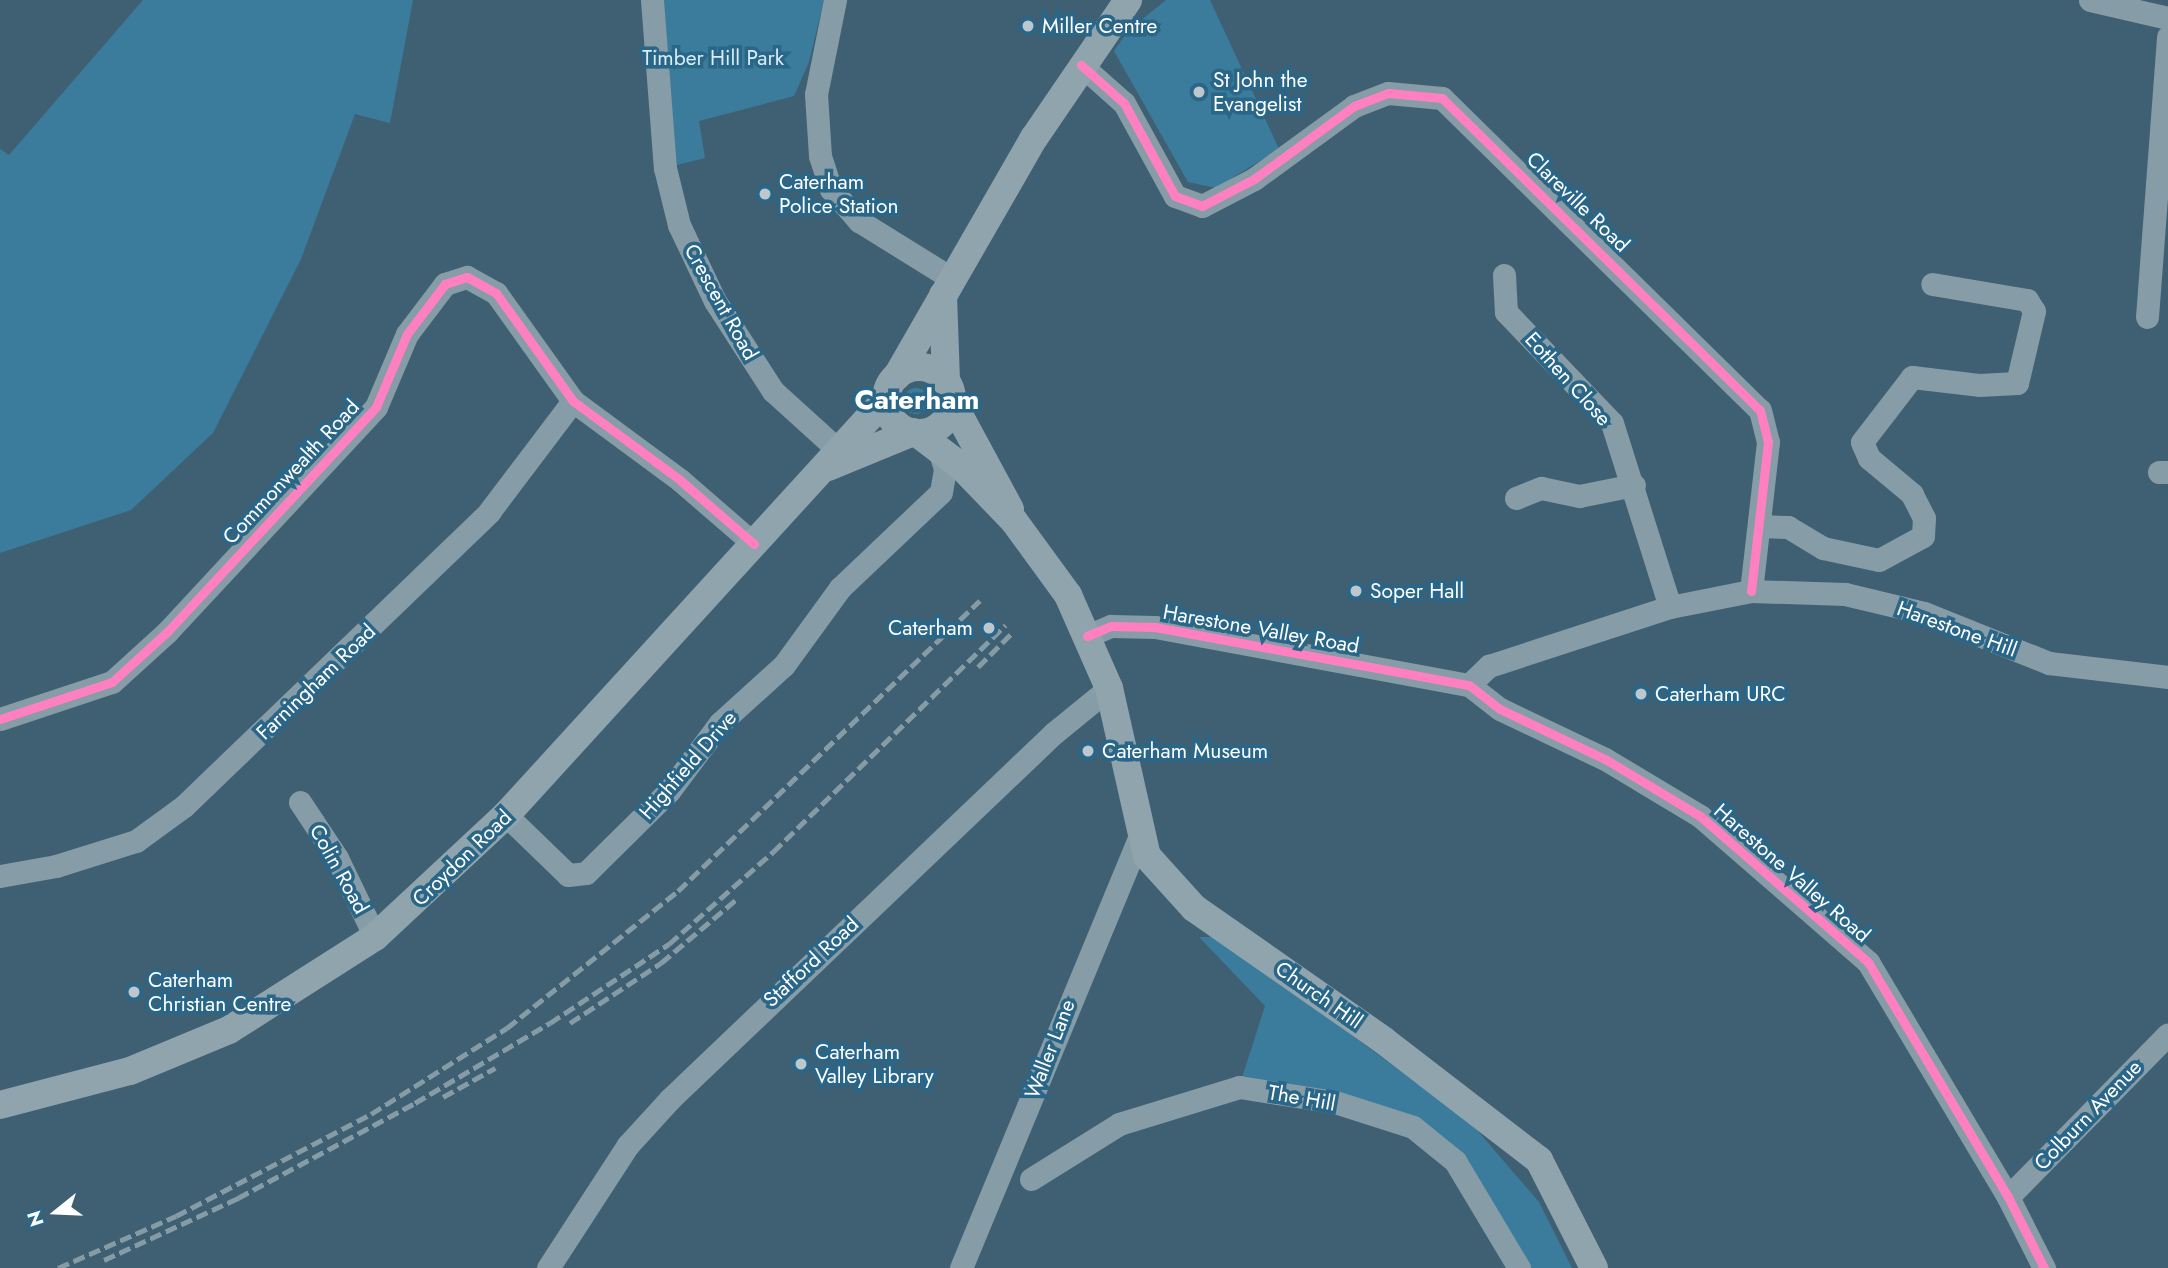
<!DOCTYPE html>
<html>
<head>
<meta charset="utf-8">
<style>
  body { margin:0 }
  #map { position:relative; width:2168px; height:1268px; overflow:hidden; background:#3f6072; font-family:Jost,sans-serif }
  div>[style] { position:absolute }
  .green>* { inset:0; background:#3b7c9c }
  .round { border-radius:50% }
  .minor>* { height:23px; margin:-11.5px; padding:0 11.5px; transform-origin:11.5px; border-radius:11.5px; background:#869ca7 }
  .major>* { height:28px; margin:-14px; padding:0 14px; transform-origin:14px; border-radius:14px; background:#90a4ae }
  .major>.ring { margin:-14px; padding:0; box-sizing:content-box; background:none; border:28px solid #90a4ae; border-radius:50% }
  .rail>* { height:5px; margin-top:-2.5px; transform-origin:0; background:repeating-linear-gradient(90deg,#859ba5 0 12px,transparent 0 17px) }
  .cycleway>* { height:9px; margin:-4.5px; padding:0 4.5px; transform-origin:4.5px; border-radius:4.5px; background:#ff80c0 }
  .dots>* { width:19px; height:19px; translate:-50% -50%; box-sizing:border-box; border:4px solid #296688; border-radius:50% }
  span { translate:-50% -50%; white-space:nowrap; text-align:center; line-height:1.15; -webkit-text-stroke:7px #296688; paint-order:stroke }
  .poi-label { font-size:21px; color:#fff }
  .left { translate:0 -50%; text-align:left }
  .right { translate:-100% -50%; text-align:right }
  .park-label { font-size:21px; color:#d9edf7 }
  .street-label { font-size:21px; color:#fff }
  .district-label { font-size:28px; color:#fff; font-weight:700 }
  .north { position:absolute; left:21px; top:1177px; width:70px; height:70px; -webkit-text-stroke:5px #296688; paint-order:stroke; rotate:252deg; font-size:19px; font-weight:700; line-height:28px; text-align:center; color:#fff }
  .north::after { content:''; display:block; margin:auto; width:24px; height:32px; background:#fff; clip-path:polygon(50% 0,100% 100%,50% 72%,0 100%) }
</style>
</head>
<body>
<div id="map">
  <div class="green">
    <i style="clip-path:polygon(143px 0,413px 0,390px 123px,355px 114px,301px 259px,213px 433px,131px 510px,0 553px,0 149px,9px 155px)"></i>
    <i style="clip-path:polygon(652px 0,824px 0,809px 62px,794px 96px,699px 121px,705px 158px,665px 168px)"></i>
    <i style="clip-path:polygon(1166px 0,1210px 0,1279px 149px,1216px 188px,1188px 182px,1114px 51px,1128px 31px)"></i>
    <i class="round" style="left:903px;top:388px;width:26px;height:26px"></i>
    <i style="clip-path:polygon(1199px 937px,1218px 937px,1471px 1123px,1539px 1202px,1572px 1268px,1518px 1268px,1455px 1161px,1413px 1127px,1239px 1087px,1265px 1006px)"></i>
  </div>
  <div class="minor">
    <i style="left:652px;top:0;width:169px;rotate:85.6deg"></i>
    <i style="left:665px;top:168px;width:59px;rotate:76.2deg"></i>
    <i style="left:679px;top:225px;width:84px;rotate:64.7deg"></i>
    <i style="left:715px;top:301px;width:107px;rotate:57.2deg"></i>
    <i style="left:773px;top:391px;width:86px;rotate:42.2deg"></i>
    <i style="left:835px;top:0;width:96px;rotate:101.4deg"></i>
    <i style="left:816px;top:94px;width:62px;rotate:86.3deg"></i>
    <i style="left:820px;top:156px;width:35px;rotate:72deg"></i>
    <i style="left:831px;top:189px;width:43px;rotate:48.8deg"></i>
    <i style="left:859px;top:221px;width:108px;rotate:31.8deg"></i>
    <i style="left:2090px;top:0;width:80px;rotate:13deg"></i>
    <i style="left:1081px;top:65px;width:57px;rotate:41.5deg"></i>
    <i style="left:1124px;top:103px;width:106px;rotate:61.3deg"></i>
    <i style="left:1175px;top:196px;width:29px;rotate:20deg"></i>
    <i style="left:1202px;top:206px;width:59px;rotate:-27.4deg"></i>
    <i style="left:1254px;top:179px;width:124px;rotate:-36.1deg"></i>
    <i style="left:1354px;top:106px;width:36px;rotate:-21deg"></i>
    <i style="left:1388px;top:93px;width:54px;rotate:5.3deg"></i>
    <i style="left:1442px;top:98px;width:445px;rotate:44.5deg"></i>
    <i style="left:1760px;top:410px;width:33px;rotate:76deg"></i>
    <i style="left:1768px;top:442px;width:150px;rotate:96.5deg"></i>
    <i style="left:1504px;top:275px;width:37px;rotate:87deg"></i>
    <i style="left:1506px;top:312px;width:153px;rotate:46.3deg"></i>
    <i style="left:1612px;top:423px;width:193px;rotate:72.5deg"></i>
    <i style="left:2147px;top:317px;width:281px;rotate:-85.7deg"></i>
    <i style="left:2159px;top:472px;width:9px"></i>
    <i style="left:1516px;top:498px;width:27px;rotate:-22deg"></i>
    <i style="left:1541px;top:488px;width:39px;rotate:12deg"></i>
    <i style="left:1579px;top:496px;width:56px;rotate:-11.3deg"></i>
    <i style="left:1759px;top:526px;width:29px;rotate:2deg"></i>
    <i style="left:1788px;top:527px;width:41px;rotate:31deg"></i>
    <i style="left:1823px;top:548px;width:57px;rotate:12.1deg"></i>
    <i style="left:1879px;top:560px;width:50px;rotate:-28.6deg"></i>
    <i style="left:1923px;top:536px;width:18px;rotate:-87deg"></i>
    <i style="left:1924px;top:518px;width:27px;rotate:-117deg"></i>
    <i style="left:1912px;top:494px;width:56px;rotate:-140.1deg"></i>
    <i style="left:1869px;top:458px;width:17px;rotate:-114deg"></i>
    <i style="left:1862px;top:442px;width:82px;rotate:-52.4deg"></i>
    <i style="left:1912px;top:377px;width:67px;rotate:6.8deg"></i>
    <i style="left:1979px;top:385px;width:38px;rotate:-3deg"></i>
    <i style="left:2017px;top:383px;width:74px;rotate:-76.7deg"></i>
    <i style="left:2034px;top:311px;width:13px;rotate:-122deg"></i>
    <i style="left:2027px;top:300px;width:96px;rotate:-170.4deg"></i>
    <i style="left:1087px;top:636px;width:26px;rotate:-23deg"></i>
    <i style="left:1111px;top:626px;width:44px;rotate:1.3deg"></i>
    <i style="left:1155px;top:627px;width:319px;rotate:10.5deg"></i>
    <i style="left:1469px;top:685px;width:39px;rotate:38deg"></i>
    <i style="left:1500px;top:709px;width:116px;rotate:25.5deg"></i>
    <i style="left:1605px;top:759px;width:111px;rotate:31deg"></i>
    <i style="left:1700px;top:816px;width:223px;rotate:41deg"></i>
    <i style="left:1868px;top:962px;width:274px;rotate:59.2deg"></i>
    <i style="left:2008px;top:1197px;width:80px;rotate:63.1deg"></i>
    <i style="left:1469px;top:685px;width:28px;rotate:-44deg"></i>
    <i style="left:1489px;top:666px;width:190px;rotate:-18.1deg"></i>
    <i style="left:1670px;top:607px;width:83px;rotate:-11.2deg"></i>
    <i style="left:1751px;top:591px;width:94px;rotate:1.8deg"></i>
    <i style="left:1845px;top:594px;width:81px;rotate:13.5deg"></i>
    <i style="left:1924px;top:613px;width:135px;rotate:21.8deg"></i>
    <i style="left:2049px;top:663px;width:120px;rotate:6.7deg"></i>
    <i style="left:0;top:719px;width:118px;rotate:-18.3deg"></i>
    <i style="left:112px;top:682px;width:74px;rotate:-42.3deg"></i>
    <i style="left:167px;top:632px;width:307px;rotate:-47.1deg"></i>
    <i style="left:376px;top:407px;width:79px;rotate:-67deg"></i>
    <i style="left:407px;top:334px;width:63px;rotate:-52.8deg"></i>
    <i style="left:445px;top:284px;width:23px;rotate:-18deg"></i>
    <i style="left:467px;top:277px;width:33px;rotate:29deg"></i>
    <i style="left:496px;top:293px;width:133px;rotate:54.5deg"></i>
    <i style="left:573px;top:401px;width:133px;rotate:36.4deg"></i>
    <i style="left:680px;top:480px;width:98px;rotate:40.9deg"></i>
    <i style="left:300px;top:802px;width:67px;rotate:56.5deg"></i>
    <i style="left:337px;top:858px;width:88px;rotate:64.3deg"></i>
    <i style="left:506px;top:815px;width:86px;rotate:44.1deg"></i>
    <i style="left:568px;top:875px;width:18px;rotate:-6deg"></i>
    <i style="left:586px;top:873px;width:117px;rotate:-44.7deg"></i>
    <i style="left:669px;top:791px;width:85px;rotate:-53.1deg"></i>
    <i style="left:720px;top:723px;width:86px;rotate:-42.2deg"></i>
    <i style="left:784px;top:665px;width:95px;rotate:-54deg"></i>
    <i style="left:840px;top:588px;width:139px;rotate:-43.5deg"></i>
    <i style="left:941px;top:492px;width:23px;rotate:-80deg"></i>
    <i style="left:945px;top:469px;width:24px;rotate:-107deg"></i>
    <i style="left:0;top:876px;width:57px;rotate:-10.1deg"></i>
    <i style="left:56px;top:866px;width:84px;rotate:-17.4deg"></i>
    <i style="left:136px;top:841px;width:59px;rotate:-36.1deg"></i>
    <i style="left:184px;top:806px;width:424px;rotate:-43.9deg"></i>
    <i style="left:489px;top:512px;width:139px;rotate:-52.9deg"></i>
    <i style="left:1031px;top:1179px;width:104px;rotate:-32deg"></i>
    <i style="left:1119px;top:1124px;width:126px;rotate:-17.1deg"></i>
    <i style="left:1239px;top:1087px;width:97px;rotate:8.9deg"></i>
    <i style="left:1335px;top:1102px;width:82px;rotate:17.8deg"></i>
    <i style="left:1413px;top:1127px;width:54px;rotate:39deg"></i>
    <i style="left:1455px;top:1161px;width:125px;rotate:59.1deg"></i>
    <i style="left:2008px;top:1197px;width:228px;rotate:-45.5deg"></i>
    <i style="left:548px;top:1268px;width:147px;rotate:-57deg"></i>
    <i style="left:628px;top:1145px;width:62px;rotate:-47.6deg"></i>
    <i style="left:670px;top:1099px;width:530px;rotate:-43.63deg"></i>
    <i style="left:1054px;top:733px;width:71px;rotate:-39.3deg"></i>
    <i style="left:961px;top:1268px;width:473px;rotate:-67.5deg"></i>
  </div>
  <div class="major">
    <i style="left:943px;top:295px;width:87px;rotate:88deg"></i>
    <i class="ring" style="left:886px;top:367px;width:38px;height:38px"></i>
    <i style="left:897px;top:376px;width:275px;rotate:-60.1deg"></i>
    <i style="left:1034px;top:138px;width:167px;rotate:-55.7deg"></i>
    <i style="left:951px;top:400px;width:124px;rotate:61.6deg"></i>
    <i style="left:917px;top:433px;width:56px;rotate:37.1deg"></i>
    <i style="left:962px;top:467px;width:75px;rotate:46.1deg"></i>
    <i style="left:1014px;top:521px;width:92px;rotate:53.9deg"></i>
    <i style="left:1068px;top:595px;width:102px;rotate:66.2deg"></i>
    <i style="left:1109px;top:688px;width:172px;rotate:77.3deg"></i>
    <i style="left:1147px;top:856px;width:70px;rotate:47.9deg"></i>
    <i style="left:1194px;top:908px;width:231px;rotate:34.9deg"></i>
    <i style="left:1383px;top:1040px;width:197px;rotate:37.6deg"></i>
    <i style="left:1539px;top:1160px;width:121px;rotate:63deg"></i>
    <i style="left:828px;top:467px;width:92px;rotate:-22.4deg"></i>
    <i style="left:0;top:1105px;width:134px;rotate:-14.7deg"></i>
    <i style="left:130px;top:1071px;width:107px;rotate:-22.5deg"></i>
    <i style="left:229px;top:1030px;width:173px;rotate:-32.5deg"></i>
    <i style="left:375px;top:937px;width:179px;rotate:-43deg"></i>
    <i style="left:506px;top:815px;width:563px;rotate:-47.59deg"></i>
  </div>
  <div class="rail">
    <i style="left:978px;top:667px;width:49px;rotate:-45deg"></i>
    <i style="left:570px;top:1023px;width:109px;rotate:-33.4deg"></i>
    <i style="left:661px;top:963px;width:101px;rotate:-40.2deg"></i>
    <i style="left:443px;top:1097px;width:60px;rotate:-29.1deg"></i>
    <i style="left:104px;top:1260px;width:148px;rotate:-24.8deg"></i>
    <i style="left:238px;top:1198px;width:201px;rotate:-28.2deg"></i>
    <i style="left:415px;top:1103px;width:157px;rotate:-30.7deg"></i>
    <i style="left:550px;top:1023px;width:143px;rotate:-33.6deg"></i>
    <i style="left:669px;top:944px;width:139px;rotate:-41.5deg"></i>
    <i style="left:773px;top:852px;width:325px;rotate:-44.3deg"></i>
    <i style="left:58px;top:1268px;width:129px;rotate:-23.8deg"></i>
    <i style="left:176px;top:1216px;width:220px;rotate:-27.6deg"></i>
    <i style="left:371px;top:1114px;width:161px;rotate:-32.3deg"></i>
    <i style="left:507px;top:1028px;width:219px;rotate:-38.7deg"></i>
    <i style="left:678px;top:891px;width:419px;rotate:-43.9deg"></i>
  </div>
  <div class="cycleway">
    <i style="left:1081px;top:65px;width:57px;rotate:41.5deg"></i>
    <i style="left:1124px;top:103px;width:106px;rotate:61.3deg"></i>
    <i style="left:1175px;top:196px;width:29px;rotate:20deg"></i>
    <i style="left:1202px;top:206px;width:59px;rotate:-27.4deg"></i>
    <i style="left:1254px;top:179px;width:124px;rotate:-36.1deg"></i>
    <i style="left:1354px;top:106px;width:36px;rotate:-21deg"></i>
    <i style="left:1388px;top:93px;width:54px;rotate:5.3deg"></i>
    <i style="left:1442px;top:98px;width:445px;rotate:44.5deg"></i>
    <i style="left:1760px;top:410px;width:33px;rotate:76deg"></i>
    <i style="left:1768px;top:442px;width:150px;rotate:96.5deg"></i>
    <i style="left:1087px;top:636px;width:26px;rotate:-23deg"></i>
    <i style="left:1111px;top:626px;width:44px;rotate:1.3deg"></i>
    <i style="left:1155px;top:627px;width:319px;rotate:10.5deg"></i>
    <i style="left:1469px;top:685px;width:39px;rotate:38deg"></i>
    <i style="left:1500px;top:709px;width:116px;rotate:25.5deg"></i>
    <i style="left:1605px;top:759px;width:111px;rotate:31deg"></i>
    <i style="left:1700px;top:816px;width:223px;rotate:41deg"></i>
    <i style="left:1868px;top:962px;width:274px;rotate:59.2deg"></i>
    <i style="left:2008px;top:1197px;width:80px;rotate:63.1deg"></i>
    <i style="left:0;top:719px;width:118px;rotate:-18.3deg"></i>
    <i style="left:112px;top:682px;width:74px;rotate:-42.3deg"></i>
    <i style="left:167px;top:632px;width:307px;rotate:-47.1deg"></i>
    <i style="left:376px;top:407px;width:79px;rotate:-67deg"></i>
    <i style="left:407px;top:334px;width:63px;rotate:-52.8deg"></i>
    <i style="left:445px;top:284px;width:23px;rotate:-18deg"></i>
    <i style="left:467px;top:277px;width:33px;rotate:29deg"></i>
    <i style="left:496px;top:293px;width:133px;rotate:54.5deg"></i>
    <i style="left:573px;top:401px;width:133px;rotate:36.4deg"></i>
    <i style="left:680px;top:480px;width:98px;rotate:40.9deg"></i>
  </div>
  <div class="dots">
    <i style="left:1028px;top:26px;background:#bcc7ce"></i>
    <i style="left:1199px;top:92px;background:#bcc7ce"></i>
    <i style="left:765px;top:194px;background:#bcc7ce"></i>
    <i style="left:1356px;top:591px;background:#bcc7ce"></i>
    <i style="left:989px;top:628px;background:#bcc7ce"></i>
    <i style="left:1641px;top:694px;background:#bcc7ce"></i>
    <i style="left:1088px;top:751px;background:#bcc7ce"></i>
    <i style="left:134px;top:992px;background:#bcc7ce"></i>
    <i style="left:801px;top:1064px;background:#bcc7ce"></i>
  </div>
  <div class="poi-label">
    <span class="left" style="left:1042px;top:26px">Miller Centre</span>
    <span class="left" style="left:1213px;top:92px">St John the<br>Evangelist</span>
    <span class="left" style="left:779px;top:194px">Caterham<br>Police Station</span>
    <span class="left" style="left:1370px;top:591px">Soper Hall</span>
    <span class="right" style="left:973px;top:628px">Caterham</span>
    <span class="left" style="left:1655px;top:694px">Caterham URC</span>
    <span class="left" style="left:1102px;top:751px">Caterham Museum</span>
    <span class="left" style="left:148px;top:992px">Caterham<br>Christian Centre</span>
    <span class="left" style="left:815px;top:1064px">Caterham<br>Valley Library</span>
  </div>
  <div class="park-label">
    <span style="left:713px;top:58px">Timber Hill Park</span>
  </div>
  <div class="street-label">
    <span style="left:1578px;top:202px;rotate:44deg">Clareville Road</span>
    <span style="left:721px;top:302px;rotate:61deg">Crescent Road</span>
    <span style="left:1568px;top:379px;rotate:48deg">Eothen Close</span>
    <span style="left:291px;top:472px;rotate:-47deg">Commonwealth Road</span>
    <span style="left:1261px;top:629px;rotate:10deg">Harestone Valley Road</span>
    <span style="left:1957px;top:629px;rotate:20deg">Harestone Hill</span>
    <span style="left:316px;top:682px;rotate:-44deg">Farningham Road</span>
    <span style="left:688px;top:765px;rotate:-49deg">Highfield Drive</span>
    <span style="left:462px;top:858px;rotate:-44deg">Croydon Road</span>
    <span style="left:339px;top:869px;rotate:61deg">Colin Road</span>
    <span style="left:1792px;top:873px;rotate:41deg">Harestone Valley Road</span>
    <span style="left:811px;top:962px;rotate:-43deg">Stafford Road</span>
    <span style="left:1319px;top:995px;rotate:35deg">Church Hill</span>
    <span style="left:1050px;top:1049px;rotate:-69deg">Waller Lane</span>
    <span style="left:1302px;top:1098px;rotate:10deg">The Hill</span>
    <span style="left:2088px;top:1115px;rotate:-46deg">Colburn Avenue</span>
  </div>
  <div class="district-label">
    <span style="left:917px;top:400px">Caterham</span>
  </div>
  <div class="north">N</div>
</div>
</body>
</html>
